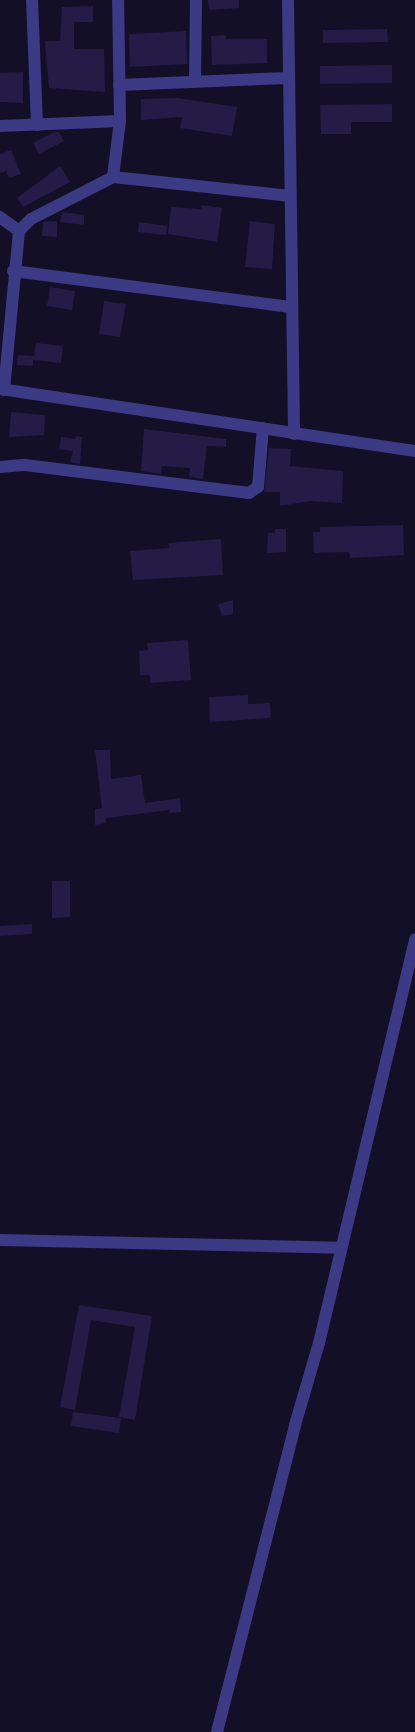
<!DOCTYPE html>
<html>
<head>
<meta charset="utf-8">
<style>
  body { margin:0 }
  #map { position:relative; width:415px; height:1732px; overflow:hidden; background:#130f26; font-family:"Varela Round",sans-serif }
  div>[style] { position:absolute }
  .building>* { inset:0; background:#241b47 }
  .minor>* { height:12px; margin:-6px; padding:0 6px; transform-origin:6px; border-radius:6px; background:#3d3a85 }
  .tertiary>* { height:12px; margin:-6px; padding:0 6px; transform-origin:6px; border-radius:6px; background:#3d3a85 }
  span { translate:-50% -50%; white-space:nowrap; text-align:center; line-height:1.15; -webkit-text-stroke:4px #130f26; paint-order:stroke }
</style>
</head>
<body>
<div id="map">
  <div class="building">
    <i style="clip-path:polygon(208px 0,239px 0,239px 8px,209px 10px)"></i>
    <i style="clip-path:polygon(93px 6px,93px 22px,74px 22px,74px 49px,104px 49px,105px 92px,49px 88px,45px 41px,60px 41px,62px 7px)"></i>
    <i style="clip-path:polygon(387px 29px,388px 42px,323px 43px,323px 30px)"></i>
    <i style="clip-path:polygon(186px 31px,187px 64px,130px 67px,129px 34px)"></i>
    <i style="clip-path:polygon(226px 35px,226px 39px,267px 39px,267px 63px,212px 65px,211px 36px)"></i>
    <i style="clip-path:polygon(392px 65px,392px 83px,320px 84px,320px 66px)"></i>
    <i style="clip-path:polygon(23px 72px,23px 103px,0 102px,0 73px)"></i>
    <i style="clip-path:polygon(177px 98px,237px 107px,232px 136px,180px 128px,182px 117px,141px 120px,141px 99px)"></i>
    <i style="clip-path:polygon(392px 104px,392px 122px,351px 122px,351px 134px,321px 134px,320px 105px)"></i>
    <i style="clip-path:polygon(54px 132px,59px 132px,64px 141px,39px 154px,33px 143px)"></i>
    <i style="clip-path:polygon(11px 150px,21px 174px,9px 178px,6px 171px,0 173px,0 154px)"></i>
    <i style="clip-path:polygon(60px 166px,70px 182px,23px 207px,17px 198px)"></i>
    <i style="clip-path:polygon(202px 205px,222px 208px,217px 242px,168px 234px,171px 207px,201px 209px)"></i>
    <i style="clip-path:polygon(62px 212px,84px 215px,84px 225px,60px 222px)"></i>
    <i style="clip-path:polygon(57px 221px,57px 237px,42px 236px,43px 222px)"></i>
    <i style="clip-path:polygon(250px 221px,275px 224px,272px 269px,245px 267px)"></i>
    <i style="clip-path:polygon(139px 222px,167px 226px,166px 235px,138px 232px)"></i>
    <i style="clip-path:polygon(50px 287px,75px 291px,72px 310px,47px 306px)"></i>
    <i style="clip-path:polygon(104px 301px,126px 304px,120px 337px,99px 334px)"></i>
    <i style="clip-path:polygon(36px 343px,63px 346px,61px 363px,33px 360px,33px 366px,17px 365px,18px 355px,34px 356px)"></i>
    <i style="clip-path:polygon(11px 412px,45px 415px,44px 435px,9px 437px)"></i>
    <i style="clip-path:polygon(144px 429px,226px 439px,226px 447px,207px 446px,203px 479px,189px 477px,190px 468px,162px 466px,161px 474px,141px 471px)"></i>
    <i style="clip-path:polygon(76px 436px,82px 437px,80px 464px,70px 462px,73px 451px,59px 449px,61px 437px,75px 439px)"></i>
    <i style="clip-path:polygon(269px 448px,291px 449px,290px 466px,343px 471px,342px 503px,310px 501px,280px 506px,280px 492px,264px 492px)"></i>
    <i style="clip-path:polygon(403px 525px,404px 555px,350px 558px,349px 552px,314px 553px,313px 532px,320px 532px,320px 527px)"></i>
    <i style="clip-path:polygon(275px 529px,286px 529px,286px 552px,267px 553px,268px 533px,275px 533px)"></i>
    <i style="clip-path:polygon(221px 539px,223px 575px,133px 580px,130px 551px,169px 548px,168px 543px)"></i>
    <i style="clip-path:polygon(233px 600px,233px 614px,222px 616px,218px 604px)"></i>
    <i style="clip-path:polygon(188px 640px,191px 680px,150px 683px,150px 675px,140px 675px,139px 651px,148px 650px,147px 643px)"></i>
    <i style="clip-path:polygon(248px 695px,248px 704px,270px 703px,271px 718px,210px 722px,209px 697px)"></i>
    <i style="clip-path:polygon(95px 750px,110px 750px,111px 779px,141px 775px,145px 803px,180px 798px,181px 812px,170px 813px,170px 810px,106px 818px,106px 823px,95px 825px,95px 809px,102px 808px)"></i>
    <i style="clip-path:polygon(52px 881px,70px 881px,70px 917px,52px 918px)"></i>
    <i style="clip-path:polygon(32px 924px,32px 934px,0 936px,0 926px)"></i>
    <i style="clip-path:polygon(79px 1305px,152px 1316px,135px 1420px,119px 1417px,135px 1327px,91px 1320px,75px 1410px,60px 1407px)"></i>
    <i style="clip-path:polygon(73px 1412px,121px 1418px,119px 1433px,71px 1426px)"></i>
  </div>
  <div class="minor">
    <i style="left:32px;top:0;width:125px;rotate:87.7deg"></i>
    <i style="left:288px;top:0;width:434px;rotate:89.2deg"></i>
    <i style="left:195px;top:81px;width:81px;rotate:-89.3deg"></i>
    <i style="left:119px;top:85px;width:169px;rotate:-2.4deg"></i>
    <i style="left:0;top:126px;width:120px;rotate:-2.4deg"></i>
    <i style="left:113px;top:177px;width:56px;rotate:-82.9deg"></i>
    <i style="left:120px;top:121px;width:121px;rotate:-90.9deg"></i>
    <i style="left:0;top:217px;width:24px;rotate:36deg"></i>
    <i style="left:13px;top:271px;width:280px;rotate:7.4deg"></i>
    <i style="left:4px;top:390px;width:160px;rotate:-84.6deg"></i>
    <i style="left:19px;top:231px;width:17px;rotate:-45deg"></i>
    <i style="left:31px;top:219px;width:92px;rotate:-27.1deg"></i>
    <i style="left:113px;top:177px;width:178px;rotate:6.1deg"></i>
    <i style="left:0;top:467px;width:25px;rotate:-5deg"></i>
    <i style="left:25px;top:465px;width:226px;rotate:7.1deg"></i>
    <i style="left:249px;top:493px;width:11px;rotate:-34deg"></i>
    <i style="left:258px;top:487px;width:59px;rotate:-85.2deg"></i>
    <i style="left:0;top:1240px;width:340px;rotate:1.3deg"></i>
  </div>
  <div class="tertiary">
    <i style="left:0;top:389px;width:420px;rotate:8.5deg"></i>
    <i style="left:217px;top:1732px;width:317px;rotate:-75.7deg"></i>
    <i style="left:295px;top:1425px;width:85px;rotate:-73.7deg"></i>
    <i style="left:319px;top:1343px;width:415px;rotate:-76.6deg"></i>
  </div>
</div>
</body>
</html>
